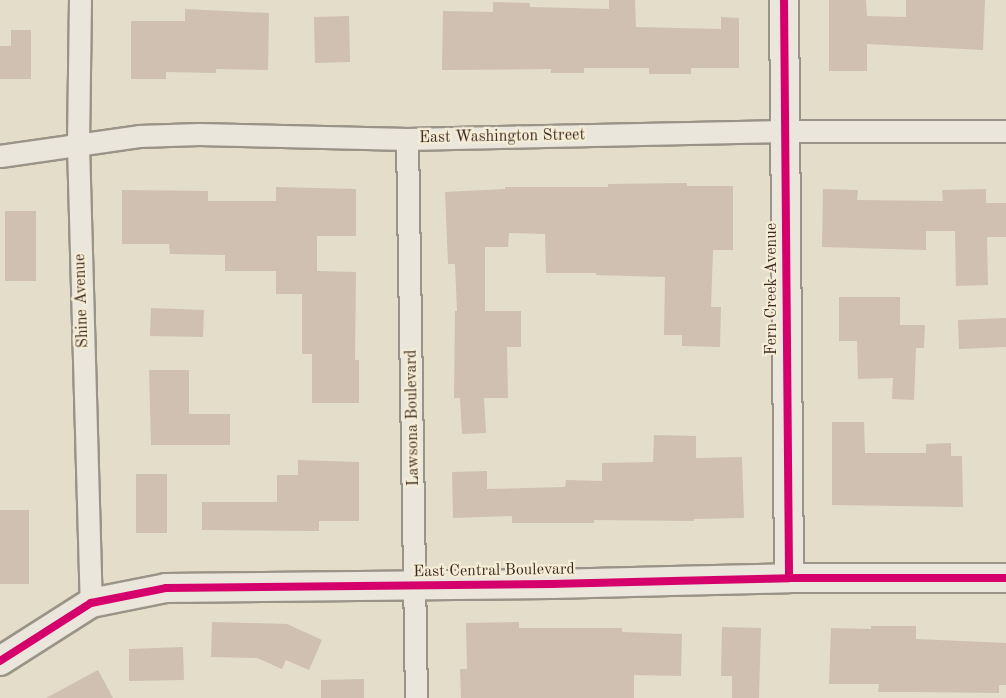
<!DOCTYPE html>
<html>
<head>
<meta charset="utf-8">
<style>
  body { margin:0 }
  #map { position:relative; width:1006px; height:698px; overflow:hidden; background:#e4ddc9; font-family:"Old Standard TT",serif }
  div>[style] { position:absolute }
  .building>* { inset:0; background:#cfc0b1 }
  .roads { filter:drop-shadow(2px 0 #9a9488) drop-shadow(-2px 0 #9a9488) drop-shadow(0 2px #9a9488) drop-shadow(0 -2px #9a9488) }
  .street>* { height:21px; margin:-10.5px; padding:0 10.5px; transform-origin:10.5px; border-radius:10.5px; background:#eae6dc }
  .secondary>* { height:28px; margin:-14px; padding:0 14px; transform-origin:14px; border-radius:14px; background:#eae6dc }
  .cycleway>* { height:8px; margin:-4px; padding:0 4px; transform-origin:4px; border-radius:4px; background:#d6006c }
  span { translate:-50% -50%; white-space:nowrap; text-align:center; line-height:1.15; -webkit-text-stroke:4.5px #f5edd5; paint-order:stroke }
  .street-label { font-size:16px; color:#3c281f }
</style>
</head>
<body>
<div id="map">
  <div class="building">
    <i style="clip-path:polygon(609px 0,635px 0,636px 27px,721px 29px,721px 17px,739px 18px,739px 68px,691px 68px,691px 74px,649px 74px,649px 68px,584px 68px,584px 73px,551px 73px,551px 69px,442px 70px,443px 11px,493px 12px,493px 2px,530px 3px,530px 7px,609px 9px)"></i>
    <i style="clip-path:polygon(829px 0,866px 0,867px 16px,906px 17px,906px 0,985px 0,983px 50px,867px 44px,867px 71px,829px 71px)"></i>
    <i style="clip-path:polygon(185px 9px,269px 13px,268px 70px,216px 69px,216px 73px,166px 72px,166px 79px,131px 79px,131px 21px,185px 21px)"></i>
    <i style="clip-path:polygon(349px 16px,350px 62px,315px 63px,314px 17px)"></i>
    <i style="clip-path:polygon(11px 30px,31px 30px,31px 79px,0 79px,0 46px,11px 46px)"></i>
    <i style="clip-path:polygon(687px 183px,687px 186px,733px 186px,733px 250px,713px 250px,711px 307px,721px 307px,720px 347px,682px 346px,682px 335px,664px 335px,665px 277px,596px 275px,596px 273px,546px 273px,545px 234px,509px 233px,508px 247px,485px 247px,485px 311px,521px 311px,521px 347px,507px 347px,508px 398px,484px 398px,486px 433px,462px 434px,460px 398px,454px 398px,455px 311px,457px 311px,455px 264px,448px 264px,445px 192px,505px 189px,505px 187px,608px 187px,608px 184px)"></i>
    <i style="clip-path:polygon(276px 187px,356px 189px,356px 236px,317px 236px,317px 271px,356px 272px,355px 360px,359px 360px,359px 403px,312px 403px,312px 354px,302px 354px,302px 294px,276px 294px,276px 271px,225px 271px,225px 255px,170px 254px,169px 244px,122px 244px,122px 190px,208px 191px,208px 201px,276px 201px)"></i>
    <i style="clip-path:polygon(823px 189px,858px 190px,857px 200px,943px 201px,942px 190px,986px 189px,986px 203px,1006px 203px,1006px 237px,987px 237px,988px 285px,956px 286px,955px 231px,926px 231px,926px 250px,822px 247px)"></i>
    <i style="clip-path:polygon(5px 211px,36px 211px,36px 281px,5px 281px)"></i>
    <i style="clip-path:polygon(839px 297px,900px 297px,900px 325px,925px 325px,924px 348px,916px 348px,914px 400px,892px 399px,893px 378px,858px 379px,857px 341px,839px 341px)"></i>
    <i style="clip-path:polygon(151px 308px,204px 310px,203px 337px,150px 336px)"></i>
    <i style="clip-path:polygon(1006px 318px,1006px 347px,959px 349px,958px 320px)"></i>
    <i style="clip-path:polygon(149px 370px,189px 370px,189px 414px,230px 414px,230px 445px,151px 445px)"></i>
    <i style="clip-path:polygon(832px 422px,864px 422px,865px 453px,926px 453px,926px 444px,951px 443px,951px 456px,962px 456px,963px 507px,832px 505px)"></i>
    <i style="clip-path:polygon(654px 435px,696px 436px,696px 458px,742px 457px,744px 518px,694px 519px,694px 521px,594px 520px,594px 523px,512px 523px,512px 516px,453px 518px,452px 472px,487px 471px,487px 489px,565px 487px,566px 480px,602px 481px,602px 463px,653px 462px)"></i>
    <i style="clip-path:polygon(298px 460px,359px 462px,359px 521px,319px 521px,319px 531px,202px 530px,202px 502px,277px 502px,277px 475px,298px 475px)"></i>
    <i style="clip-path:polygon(136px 474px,167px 474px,167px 533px,136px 533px)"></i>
    <i style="clip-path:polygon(0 510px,29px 510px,29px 584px,0 584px)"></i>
    <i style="clip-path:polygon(212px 622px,287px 624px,322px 640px,309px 670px,286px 660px,282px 669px,257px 658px,211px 657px)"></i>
    <i style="clip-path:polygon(519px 622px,519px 628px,622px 628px,622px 632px,682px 634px,681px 676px,634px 675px,634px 698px,461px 698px,460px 669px,467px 669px,466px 623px)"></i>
    <i style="clip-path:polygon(871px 626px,916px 626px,916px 639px,1006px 643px,1006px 685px,999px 685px,999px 693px,915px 692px,878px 692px,879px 684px,829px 684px,831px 628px,871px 629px)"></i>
    <i style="clip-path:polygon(722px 627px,761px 628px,759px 698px,732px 698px,732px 676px,721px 676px)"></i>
    <i style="clip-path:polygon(183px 647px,184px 680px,129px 681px,129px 649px)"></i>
    <i style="clip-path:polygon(98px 670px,113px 698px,46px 698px)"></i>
    <i style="clip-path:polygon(364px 679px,364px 698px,321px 698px,321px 680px)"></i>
  </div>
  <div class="roads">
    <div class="street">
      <i style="left:80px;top:0;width:145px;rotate:90.8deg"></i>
      <i style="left:78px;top:145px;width:458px;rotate:88.4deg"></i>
      <i style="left:407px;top:139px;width:559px;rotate:89.08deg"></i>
      <i style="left:0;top:156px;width:140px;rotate:-8.2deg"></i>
      <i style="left:139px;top:136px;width:60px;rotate:-1.9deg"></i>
      <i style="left:199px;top:134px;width:208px;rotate:1.4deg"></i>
      <i style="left:407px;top:139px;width:378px;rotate:-1.2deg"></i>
      <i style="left:785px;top:131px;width:221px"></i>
    </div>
    <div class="secondary">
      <i style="left:784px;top:0;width:578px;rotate:89.5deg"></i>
      <i style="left:0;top:661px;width:108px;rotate:-32.5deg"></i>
      <i style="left:91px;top:603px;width:76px;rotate:-11.3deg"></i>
      <i style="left:166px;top:588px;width:385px;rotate:-0.6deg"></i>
      <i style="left:551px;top:584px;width:238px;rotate:-1.4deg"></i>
      <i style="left:789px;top:578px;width:217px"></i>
    </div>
  </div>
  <div class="cycleway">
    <i style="left:784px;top:0;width:578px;rotate:89.5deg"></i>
    <i style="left:0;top:661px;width:108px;rotate:-32.5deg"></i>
    <i style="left:91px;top:603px;width:76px;rotate:-11.3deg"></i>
    <i style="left:166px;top:588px;width:385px;rotate:-0.6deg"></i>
    <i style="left:551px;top:584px;width:238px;rotate:-1.4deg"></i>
    <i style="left:789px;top:578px;width:217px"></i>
  </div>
  <div class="street-label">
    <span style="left:502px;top:137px;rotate:-1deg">East Washington Street</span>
    <span style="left:772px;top:289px;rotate:-90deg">Fern Creek Avenue</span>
    <span style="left:82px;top:301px;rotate:-92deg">Shine Avenue</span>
    <span style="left:413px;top:418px;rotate:-91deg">Lawsona Boulevard</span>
    <span style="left:494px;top:571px;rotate:-1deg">East Central Boulevard</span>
  </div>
</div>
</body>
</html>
